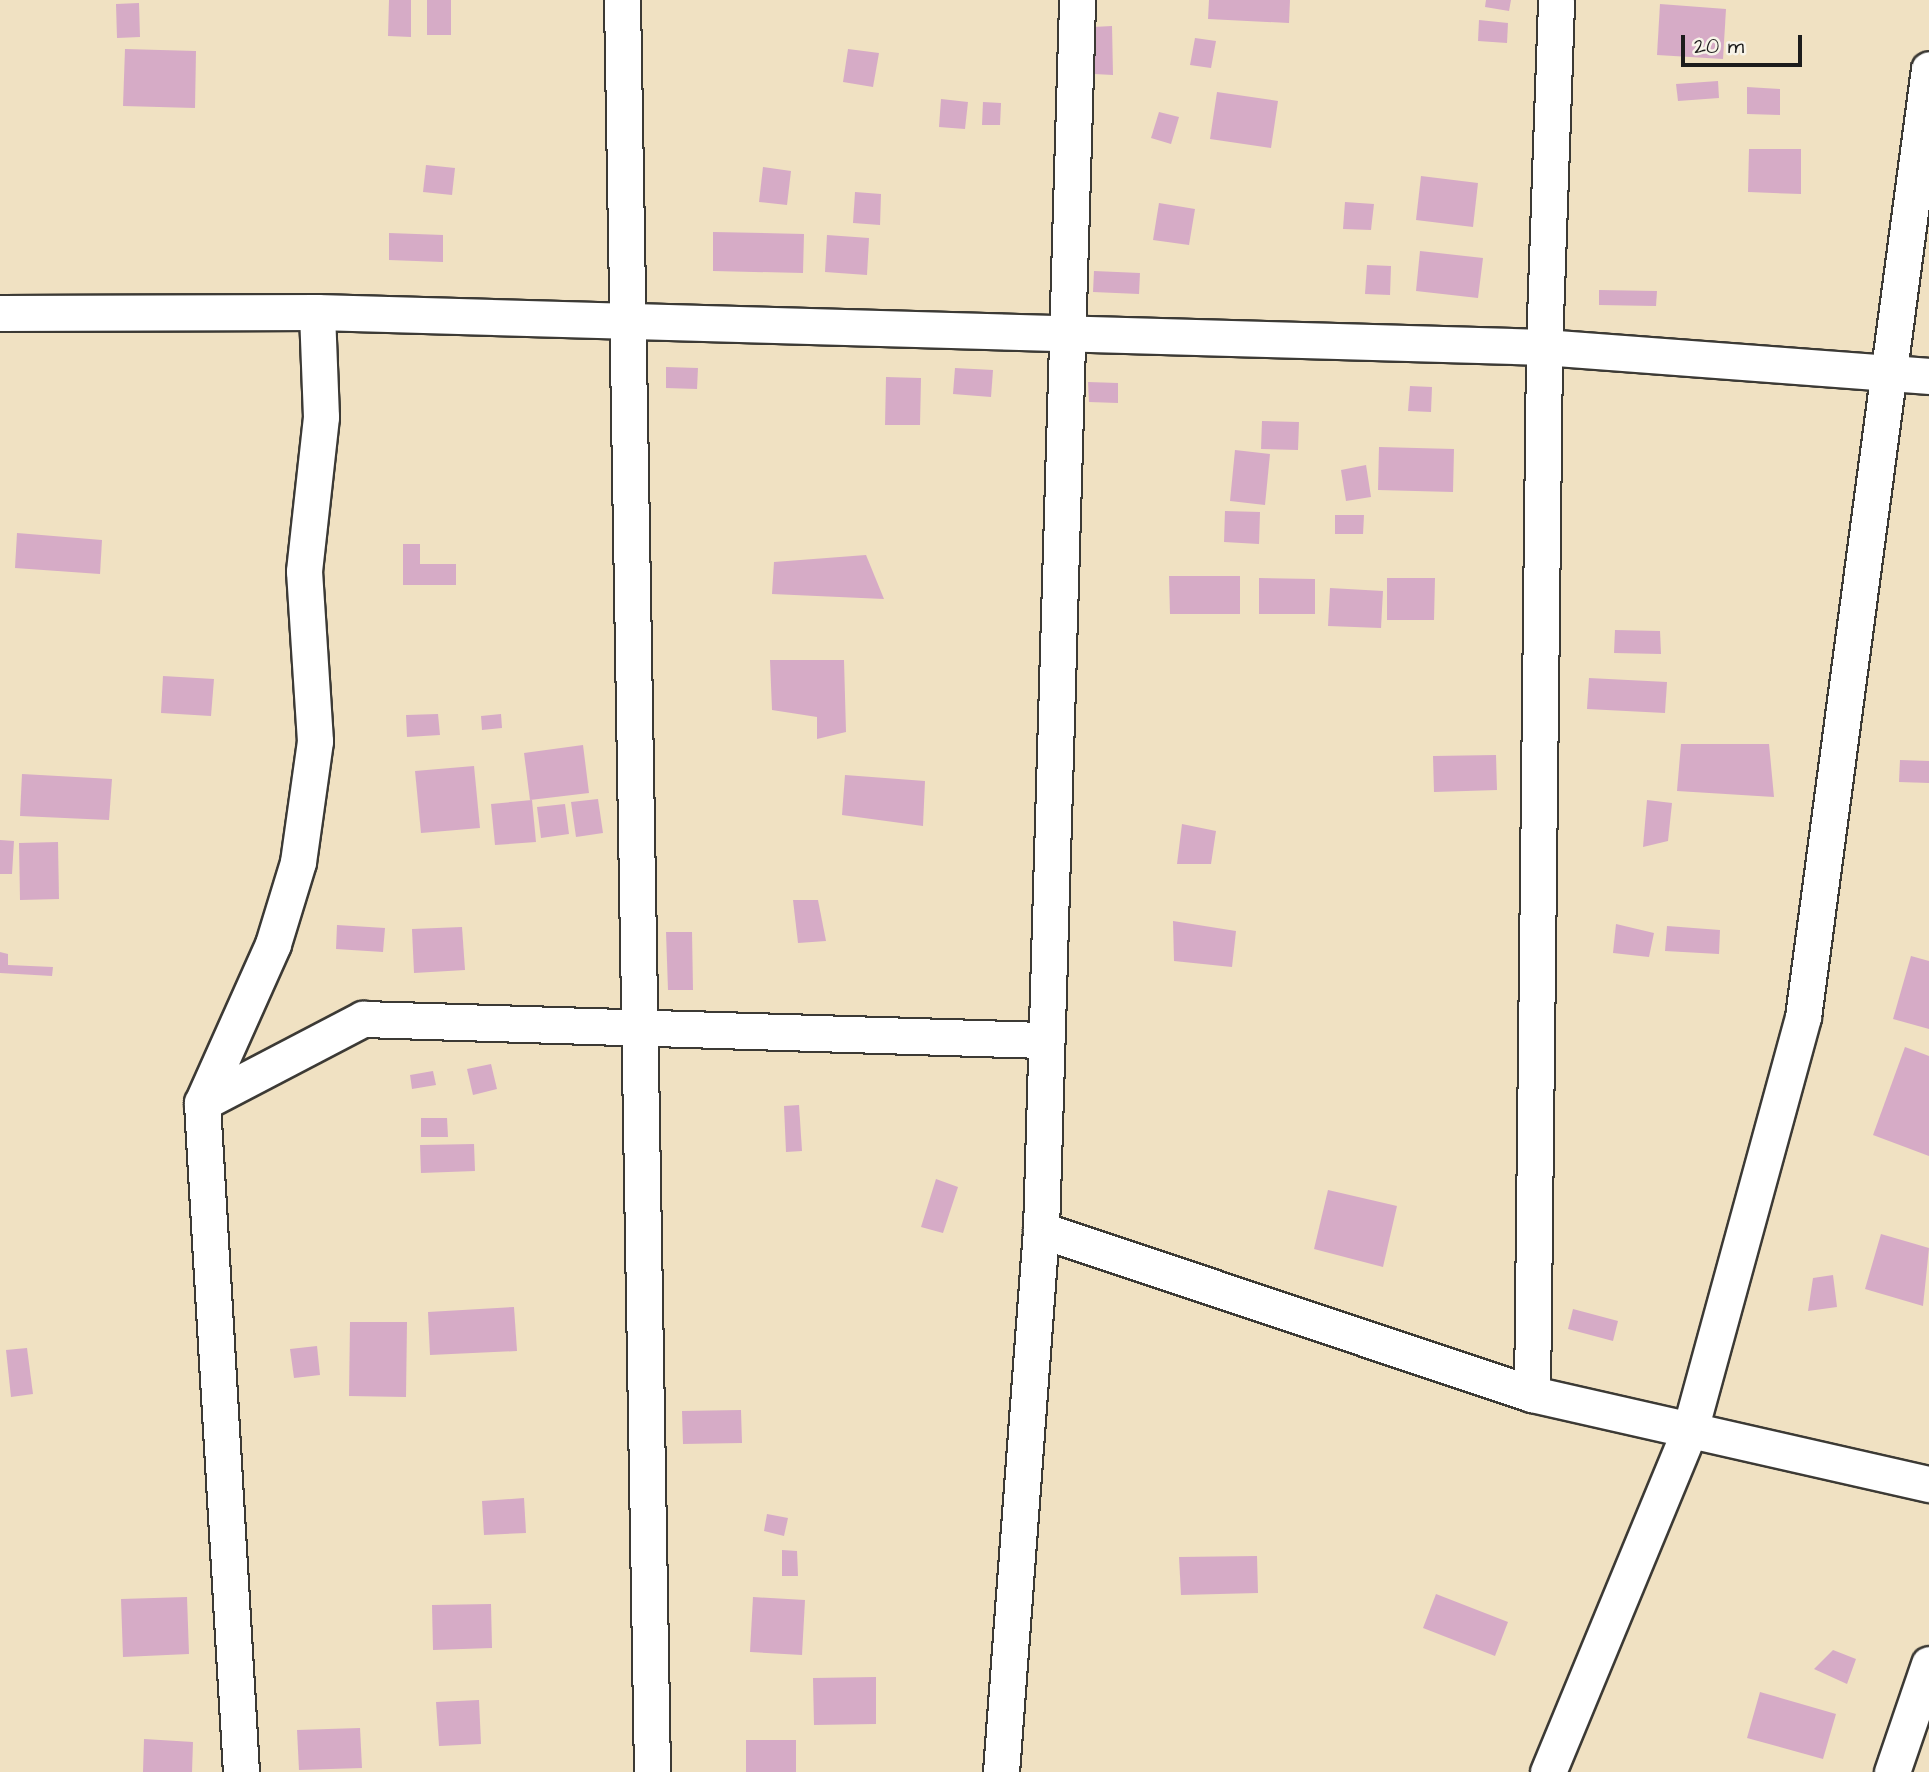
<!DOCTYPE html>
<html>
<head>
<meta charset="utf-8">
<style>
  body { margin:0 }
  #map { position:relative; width:1929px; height:1772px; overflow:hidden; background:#f0e1c2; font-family:"Architects Daughter",sans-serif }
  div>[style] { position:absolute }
  .building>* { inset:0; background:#d6abc6 }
  .roads { filter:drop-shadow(2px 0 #3c3a35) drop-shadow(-2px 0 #3c3a35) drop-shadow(0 2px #3c3a35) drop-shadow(0 -2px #3c3a35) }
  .minor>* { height:35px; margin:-17.5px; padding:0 17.5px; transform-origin:17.5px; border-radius:17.5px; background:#fff }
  span { translate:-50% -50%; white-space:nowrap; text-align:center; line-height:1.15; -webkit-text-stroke:6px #f7f3e8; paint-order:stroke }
  .scale { position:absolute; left:1681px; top:35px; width:121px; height:32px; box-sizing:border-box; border:4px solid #1c1c1c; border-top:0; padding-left:9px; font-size:21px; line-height:24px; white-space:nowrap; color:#1c1c1c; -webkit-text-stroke:5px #f7f3e8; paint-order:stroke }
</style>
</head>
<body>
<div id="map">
  <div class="building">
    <i style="clip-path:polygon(389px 0,411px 0,411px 37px,388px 36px)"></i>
    <i style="clip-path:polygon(427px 0,451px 0,451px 35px,427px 35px)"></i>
    <i style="clip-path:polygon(1209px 0,1290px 0,1289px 23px,1208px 19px)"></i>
    <i style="clip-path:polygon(1486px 0,1511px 0,1509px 11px,1485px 7px)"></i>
    <i style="clip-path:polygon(139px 3px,140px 37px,117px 38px,116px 4px)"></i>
    <i style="clip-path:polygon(1660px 4px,1726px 9px,1723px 59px,1657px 55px)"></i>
    <i style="clip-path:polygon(1479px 20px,1508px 23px,1507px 43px,1478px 41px)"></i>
    <i style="clip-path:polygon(1112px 26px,1113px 75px,1094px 74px,1093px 27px)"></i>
    <i style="clip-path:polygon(1195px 38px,1216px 41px,1211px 68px,1190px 65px)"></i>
    <i style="clip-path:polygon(125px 49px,196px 51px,195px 108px,123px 106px)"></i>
    <i style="clip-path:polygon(848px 49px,879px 53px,873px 87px,843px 82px)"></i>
    <i style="clip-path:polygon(1718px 81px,1719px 98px,1678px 101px,1676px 84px)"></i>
    <i style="clip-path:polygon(1747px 87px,1780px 89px,1780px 115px,1747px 114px)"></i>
    <i style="clip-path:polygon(1217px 92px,1278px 101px,1271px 148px,1210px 139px)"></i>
    <i style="clip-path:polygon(941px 99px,968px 102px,965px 129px,939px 127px)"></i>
    <i style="clip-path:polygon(983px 102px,1001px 103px,1000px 125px,982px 125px)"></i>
    <i style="clip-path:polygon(1159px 112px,1179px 117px,1171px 144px,1151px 138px)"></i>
    <i style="clip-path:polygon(1749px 149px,1801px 149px,1801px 194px,1748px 192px)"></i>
    <i style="clip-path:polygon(426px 165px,455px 168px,452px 195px,423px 192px)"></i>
    <i style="clip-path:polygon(763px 167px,791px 171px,787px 205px,759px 202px)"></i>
    <i style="clip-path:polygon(1421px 176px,1478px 183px,1473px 227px,1416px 220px)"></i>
    <i style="clip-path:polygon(855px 192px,881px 194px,880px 225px,853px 223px)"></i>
    <i style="clip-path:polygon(1345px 202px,1374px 204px,1371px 230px,1343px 229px)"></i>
    <i style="clip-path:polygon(1159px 203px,1195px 209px,1189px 245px,1153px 240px)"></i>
    <i style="clip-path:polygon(713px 232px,804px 234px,803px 273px,713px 271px)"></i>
    <i style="clip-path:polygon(389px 233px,443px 235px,443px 262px,389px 260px)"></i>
    <i style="clip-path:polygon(827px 235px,869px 238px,867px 275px,825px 272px)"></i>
    <i style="clip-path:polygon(1420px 251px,1483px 258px,1478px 298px,1416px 291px)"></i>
    <i style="clip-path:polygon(1367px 265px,1391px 266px,1390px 295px,1365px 294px)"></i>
    <i style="clip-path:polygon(1094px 271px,1140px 273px,1139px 294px,1093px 292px)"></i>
    <i style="clip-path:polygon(1599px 290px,1657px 291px,1656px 306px,1599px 305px)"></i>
    <i style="clip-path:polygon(666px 367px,698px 368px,697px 389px,666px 388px)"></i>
    <i style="clip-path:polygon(955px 368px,993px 370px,991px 397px,953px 394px)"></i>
    <i style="clip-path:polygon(886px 377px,921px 378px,920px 425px,885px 425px)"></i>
    <i style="clip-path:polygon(1088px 382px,1118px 383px,1118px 403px,1089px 402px)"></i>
    <i style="clip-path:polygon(1410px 386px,1432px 387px,1431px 412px,1408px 411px)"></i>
    <i style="clip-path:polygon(1262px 421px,1299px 422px,1298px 450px,1261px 449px)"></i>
    <i style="clip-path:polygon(1379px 447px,1454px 449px,1453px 492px,1378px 490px)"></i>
    <i style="clip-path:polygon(1235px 450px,1270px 454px,1265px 505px,1230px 501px)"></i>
    <i style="clip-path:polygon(1366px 465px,1371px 497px,1346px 501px,1341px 470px)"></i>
    <i style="clip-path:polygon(1225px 511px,1260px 512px,1259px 544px,1224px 542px)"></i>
    <i style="clip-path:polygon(1335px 515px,1364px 515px,1363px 534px,1335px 534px)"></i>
    <i style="clip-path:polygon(17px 533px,102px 540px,100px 574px,15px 568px)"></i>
    <i style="clip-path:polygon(403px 544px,420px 544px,420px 564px,456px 564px,456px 585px,403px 585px)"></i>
    <i style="clip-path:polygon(866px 555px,884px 599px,772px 594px,774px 562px)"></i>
    <i style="clip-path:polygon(1169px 576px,1240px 576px,1240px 614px,1170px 614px)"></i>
    <i style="clip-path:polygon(1259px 578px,1315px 579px,1315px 614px,1259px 614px)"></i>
    <i style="clip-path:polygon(1387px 578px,1435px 578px,1434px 620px,1387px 620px)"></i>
    <i style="clip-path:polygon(1330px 588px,1383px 591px,1381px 628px,1328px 626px)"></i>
    <i style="clip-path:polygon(1615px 630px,1660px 631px,1661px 654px,1614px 653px)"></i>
    <i style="clip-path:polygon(770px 660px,844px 660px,846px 732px,817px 739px,817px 717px,772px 710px)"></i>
    <i style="clip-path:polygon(163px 676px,214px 679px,211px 716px,161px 713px)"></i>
    <i style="clip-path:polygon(1589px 678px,1667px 682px,1665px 713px,1587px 709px)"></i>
    <i style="clip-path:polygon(438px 714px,440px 735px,407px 737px,406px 715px)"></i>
    <i style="clip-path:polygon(501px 714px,502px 728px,482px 730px,481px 716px)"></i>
    <i style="clip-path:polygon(1681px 744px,1769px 744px,1774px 797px,1677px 791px)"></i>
    <i style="clip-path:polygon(583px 745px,589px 793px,530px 800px,524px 753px)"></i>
    <i style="clip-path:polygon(1496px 755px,1497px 790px,1434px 792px,1433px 756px)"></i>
    <i style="clip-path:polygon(1900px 760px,1929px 761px,1929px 783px,1899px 782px)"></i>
    <i style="clip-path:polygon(474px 766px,480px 828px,421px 833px,415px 771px)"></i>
    <i style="clip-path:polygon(22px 774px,112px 779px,109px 820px,20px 816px)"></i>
    <i style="clip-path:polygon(845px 775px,925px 781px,923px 826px,842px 815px)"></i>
    <i style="clip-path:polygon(598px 799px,603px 833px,576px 837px,571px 802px)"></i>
    <i style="clip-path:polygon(532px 800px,536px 842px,495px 845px,491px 804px)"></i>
    <i style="clip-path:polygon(1647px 800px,1672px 803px,1668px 841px,1643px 847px)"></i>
    <i style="clip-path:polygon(565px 804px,569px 834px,541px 838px,537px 807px)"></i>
    <i style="clip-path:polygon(1182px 824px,1216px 831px,1211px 864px,1177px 864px)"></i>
    <i style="clip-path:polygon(0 840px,14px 841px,12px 874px,0 874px)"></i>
    <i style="clip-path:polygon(58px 842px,59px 899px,20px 900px,19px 843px)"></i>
    <i style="clip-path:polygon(793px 900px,818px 900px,826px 941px,798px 943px)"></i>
    <i style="clip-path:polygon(1173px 921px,1236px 931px,1232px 967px,1174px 961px)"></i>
    <i style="clip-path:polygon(1616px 924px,1654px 933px,1649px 957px,1613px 953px)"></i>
    <i style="clip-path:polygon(337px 925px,385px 928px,383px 952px,336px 949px)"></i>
    <i style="clip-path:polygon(1667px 926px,1720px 930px,1719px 954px,1665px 951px)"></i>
    <i style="clip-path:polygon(462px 927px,465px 970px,414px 973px,412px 929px)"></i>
    <i style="clip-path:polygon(666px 932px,692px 932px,693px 990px,668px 990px)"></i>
    <i style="clip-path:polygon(0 952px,8px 954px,8px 965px,53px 967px,52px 976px,0 973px)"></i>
    <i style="clip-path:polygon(1911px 956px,1929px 961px,1929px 1029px,1893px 1019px)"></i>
    <i style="clip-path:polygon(1905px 1047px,1929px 1056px,1929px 1156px,1873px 1135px)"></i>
    <i style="clip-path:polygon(491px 1064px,497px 1089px,473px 1095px,467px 1069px)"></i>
    <i style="clip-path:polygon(433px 1071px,436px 1085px,412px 1089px,410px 1075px)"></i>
    <i style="clip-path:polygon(799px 1105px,802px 1151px,786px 1152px,784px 1106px)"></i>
    <i style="clip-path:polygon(421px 1118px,447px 1118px,448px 1137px,421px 1137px)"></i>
    <i style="clip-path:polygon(474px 1144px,475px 1171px,421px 1173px,420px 1145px)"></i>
    <i style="clip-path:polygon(936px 1179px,958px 1187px,943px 1233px,921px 1227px)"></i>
    <i style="clip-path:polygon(1328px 1190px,1397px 1206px,1383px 1267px,1314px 1249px)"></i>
    <i style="clip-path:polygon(1881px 1234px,1929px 1248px,1923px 1306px,1865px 1289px)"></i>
    <i style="clip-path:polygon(1833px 1275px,1837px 1307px,1808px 1311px,1813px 1278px)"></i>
    <i style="clip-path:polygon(514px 1307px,517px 1351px,430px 1355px,428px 1312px)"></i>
    <i style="clip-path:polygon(1573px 1309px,1618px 1321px,1613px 1341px,1568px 1329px)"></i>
    <i style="clip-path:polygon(350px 1322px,407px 1322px,406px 1397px,349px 1396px)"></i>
    <i style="clip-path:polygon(317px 1346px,320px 1375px,294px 1378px,290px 1349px)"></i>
    <i style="clip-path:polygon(27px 1348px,33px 1394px,11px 1397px,6px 1350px)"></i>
    <i style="clip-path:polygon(741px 1410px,742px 1443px,683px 1444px,682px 1411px)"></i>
    <i style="clip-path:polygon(524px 1498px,526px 1533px,484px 1535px,482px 1501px)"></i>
    <i style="clip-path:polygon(767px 1514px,788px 1518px,784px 1536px,764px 1531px)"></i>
    <i style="clip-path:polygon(782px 1550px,797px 1551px,798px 1576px,782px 1576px)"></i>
    <i style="clip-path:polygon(1257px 1556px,1258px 1593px,1181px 1595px,1179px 1557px)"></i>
    <i style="clip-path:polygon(1436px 1594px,1508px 1622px,1495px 1656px,1423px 1628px)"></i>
    <i style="clip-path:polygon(187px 1597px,189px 1654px,123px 1657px,121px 1599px)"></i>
    <i style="clip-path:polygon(753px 1597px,805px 1600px,802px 1655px,750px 1652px)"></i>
    <i style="clip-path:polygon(491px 1604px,492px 1648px,433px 1650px,432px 1605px)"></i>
    <i style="clip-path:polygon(1833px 1650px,1856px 1659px,1847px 1684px,1814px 1669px)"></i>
    <i style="clip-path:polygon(876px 1677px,876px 1724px,814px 1725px,813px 1678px)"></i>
    <i style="clip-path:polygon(1760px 1692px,1836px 1714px,1823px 1759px,1747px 1738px)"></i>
    <i style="clip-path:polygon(479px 1700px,481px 1744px,439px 1746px,436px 1702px)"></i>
    <i style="clip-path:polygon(360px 1728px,362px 1768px,299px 1770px,297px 1730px)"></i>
    <i style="clip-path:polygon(144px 1739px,193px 1742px,192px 1772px,143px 1772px)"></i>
    <i style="clip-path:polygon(746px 1740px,796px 1740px,796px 1772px,746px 1772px)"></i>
  </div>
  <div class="roads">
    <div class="minor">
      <i style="left:622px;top:0;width:1772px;rotate:89.03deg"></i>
      <i style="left:0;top:313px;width:317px;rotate:-0.2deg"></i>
      <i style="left:317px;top:312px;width:1227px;rotate:1.63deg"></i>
      <i style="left:1544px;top:347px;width:386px;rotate:4.3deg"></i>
      <i style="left:202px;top:1103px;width:182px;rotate:-27.6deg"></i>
      <i style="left:363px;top:1019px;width:679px;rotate:1.77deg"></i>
      <i style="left:1041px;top:1230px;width:518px;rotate:18.47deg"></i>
      <i style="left:1532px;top:1394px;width:407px;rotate:12.8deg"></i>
      <i style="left:1532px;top:1394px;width:1047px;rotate:-89.34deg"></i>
      <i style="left:1544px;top:347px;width:347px;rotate:-88deg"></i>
      <i style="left:241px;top:1772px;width:670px;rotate:-93.34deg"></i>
      <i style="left:202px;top:1103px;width:174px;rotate:-65.9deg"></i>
      <i style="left:273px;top:944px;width:86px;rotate:-73deg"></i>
      <i style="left:298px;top:862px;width:122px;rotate:-82deg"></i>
      <i style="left:315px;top:741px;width:170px;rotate:-93.7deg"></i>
      <i style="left:304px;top:571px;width:155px;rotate:-83.7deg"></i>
      <i style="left:321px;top:417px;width:105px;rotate:-92.2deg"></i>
      <i style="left:1001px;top:1772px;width:543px;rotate:-85.78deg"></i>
      <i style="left:1041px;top:1230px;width:1231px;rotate:-88.32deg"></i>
      <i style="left:1548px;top:1772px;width:370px;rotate:-67.5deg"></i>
      <i style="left:1690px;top:1430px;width:428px;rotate:-74.7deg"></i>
      <i style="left:1803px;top:1017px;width:956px;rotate:-82.43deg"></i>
      <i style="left:1892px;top:1772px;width:114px;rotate:-71.1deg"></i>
    </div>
  </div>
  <div class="scale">20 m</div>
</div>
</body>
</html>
